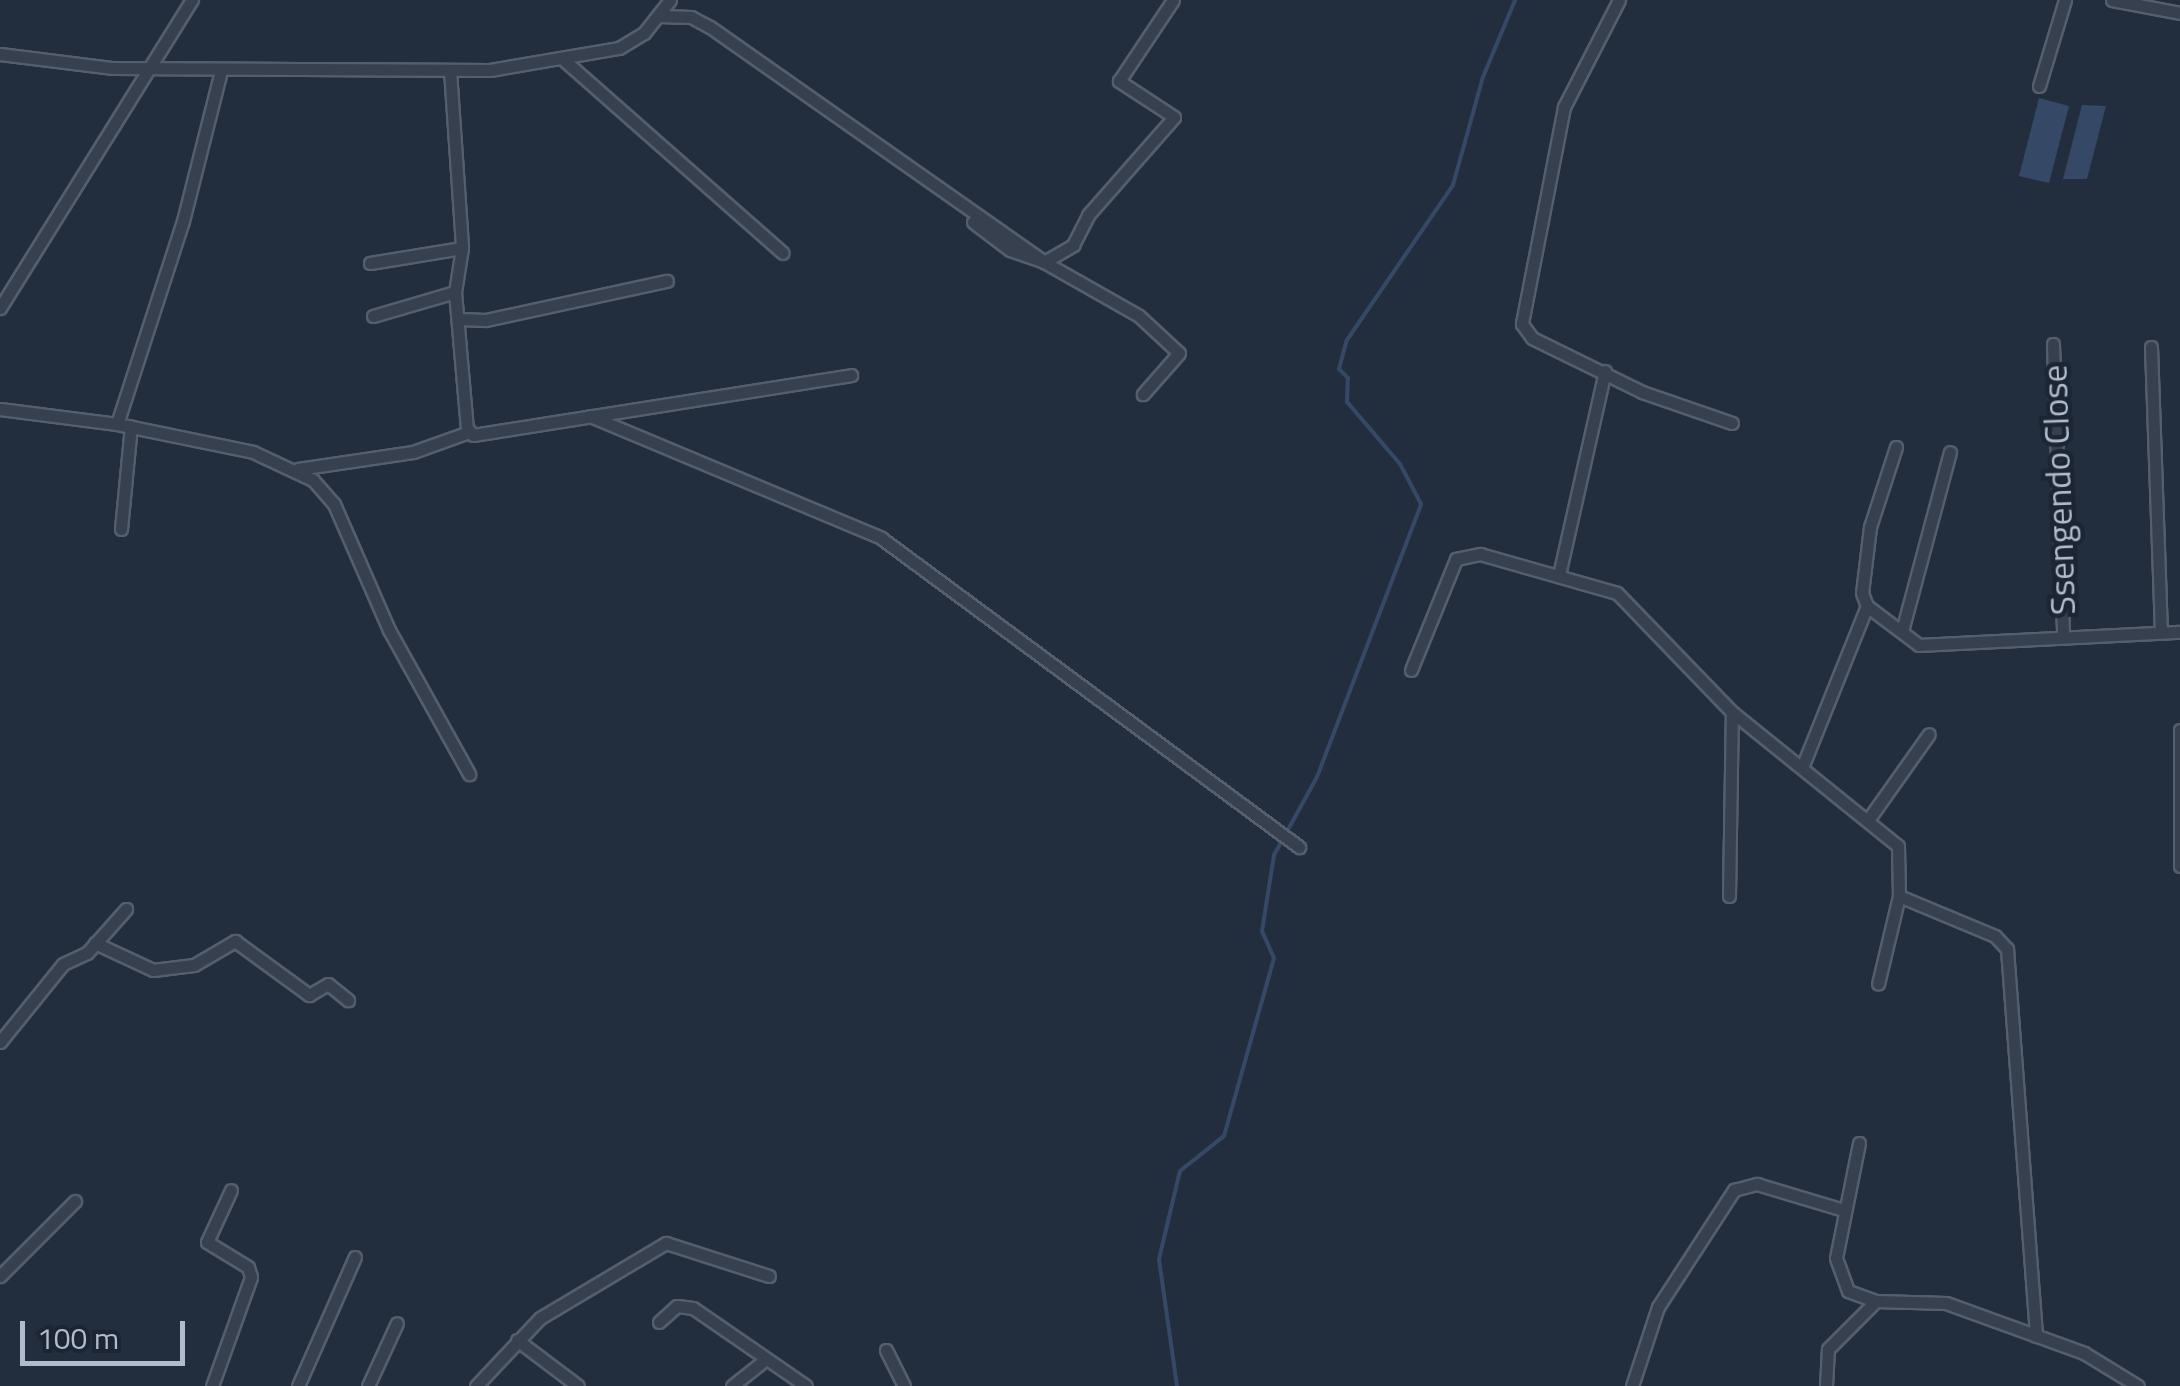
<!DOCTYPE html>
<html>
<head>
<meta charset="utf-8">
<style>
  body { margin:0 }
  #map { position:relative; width:2180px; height:1386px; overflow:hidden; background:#222e3e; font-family:"Titillium Web",sans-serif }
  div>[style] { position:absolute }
  .water>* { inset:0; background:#354966 }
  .stream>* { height:4px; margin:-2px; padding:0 2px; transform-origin:2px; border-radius:2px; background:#354966 }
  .roads { filter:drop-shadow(2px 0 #545e6c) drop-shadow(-2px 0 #545e6c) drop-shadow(0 2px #545e6c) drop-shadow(0 -2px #545e6c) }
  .street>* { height:11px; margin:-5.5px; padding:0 5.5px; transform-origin:5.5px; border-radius:5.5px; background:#36404e }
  span { translate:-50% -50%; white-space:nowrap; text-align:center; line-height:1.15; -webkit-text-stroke:9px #1b2533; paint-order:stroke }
  .street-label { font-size:35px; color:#b2bbc9 }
  .scale { position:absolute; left:20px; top:1321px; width:165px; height:45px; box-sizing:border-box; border:5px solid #b2bbc9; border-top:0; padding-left:12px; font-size:30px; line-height:35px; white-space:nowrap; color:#b2bbc9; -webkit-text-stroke:8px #1b2533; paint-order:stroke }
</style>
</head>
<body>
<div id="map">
  <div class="water">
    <i style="clip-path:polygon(2039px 98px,2069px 106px,2049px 183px,2019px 176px)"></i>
    <i style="clip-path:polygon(2082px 105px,2106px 106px,2087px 179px,2063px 179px)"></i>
  </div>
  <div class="stream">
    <i style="left:1177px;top:1386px;width:128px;rotate:-98.1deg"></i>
    <i style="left:1159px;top:1259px;width:90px;rotate:-76.6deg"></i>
    <i style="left:1180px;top:1171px;width:56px;rotate:-38.5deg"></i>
    <i style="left:1224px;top:1136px;width:185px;rotate:-74.3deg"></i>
    <i style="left:1274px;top:958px;width:30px;rotate:-114deg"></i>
    <i style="left:1262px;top:931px;width:77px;rotate:-81deg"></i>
    <i style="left:1274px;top:855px;width:89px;rotate:-61.1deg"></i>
    <i style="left:1317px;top:777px;width:292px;rotate:-69.1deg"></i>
    <i style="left:1421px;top:504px;width:45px;rotate:-117.7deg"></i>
    <i style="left:1400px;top:464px;width:82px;rotate:-130.5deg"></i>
    <i style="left:1347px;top:402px;width:24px;rotate:-88deg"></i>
    <i style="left:1348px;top:378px;width:13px;rotate:-135deg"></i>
    <i style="left:1339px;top:369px;width:30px;rotate:-75deg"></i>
    <i style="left:1347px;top:340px;width:188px;rotate:-55.6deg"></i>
    <i style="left:1453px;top:185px;width:112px;rotate:-74.5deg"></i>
    <i style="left:1483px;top:77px;width:83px;rotate:-67.4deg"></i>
  </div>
  <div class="roads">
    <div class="street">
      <i style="left:1619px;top:0;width:120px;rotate:117.2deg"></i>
      <i style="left:1564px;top:107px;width:221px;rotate:101deg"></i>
      <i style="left:1522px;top:324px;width:17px;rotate:54deg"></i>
      <i style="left:1532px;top:338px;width:123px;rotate:26.1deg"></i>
      <i style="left:1642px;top:392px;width:95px;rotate:19deg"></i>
      <i style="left:2112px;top:0;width:69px;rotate:10.8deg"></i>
      <i style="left:659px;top:16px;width:32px;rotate:2deg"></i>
      <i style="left:691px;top:17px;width:21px;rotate:28deg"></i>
      <i style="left:710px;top:27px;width:408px;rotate:35.1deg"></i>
      <i style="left:1044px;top:262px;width:109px;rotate:29.6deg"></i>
      <i style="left:1139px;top:316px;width:54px;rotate:42.8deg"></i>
      <i style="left:1179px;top:353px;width:55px;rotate:131.3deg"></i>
      <i style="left:0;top:54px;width:114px;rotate:7.1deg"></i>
      <i style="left:113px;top:68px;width:377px;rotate:0.3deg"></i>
      <i style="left:490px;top:70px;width:131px;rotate:-9.7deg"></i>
      <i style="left:619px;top:48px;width:29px;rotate:-31deg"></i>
      <i style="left:644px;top:33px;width:42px;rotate:-51.8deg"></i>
      <i style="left:565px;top:61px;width:290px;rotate:41.4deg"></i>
      <i style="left:450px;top:70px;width:178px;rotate:86.1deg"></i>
      <i style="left:462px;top:248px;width:45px;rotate:99deg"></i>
      <i style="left:2039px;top:86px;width:90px;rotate:-73.2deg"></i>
      <i style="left:973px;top:222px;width:46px;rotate:37.1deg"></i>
      <i style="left:1010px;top:250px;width:36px;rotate:19deg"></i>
      <i style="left:1044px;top:262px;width:34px;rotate:-30deg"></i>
      <i style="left:1073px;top:245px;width:34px;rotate:-63deg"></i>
      <i style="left:1088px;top:215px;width:130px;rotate:-48.7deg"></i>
      <i style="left:1174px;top:117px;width:66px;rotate:-146.8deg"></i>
      <i style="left:1119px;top:81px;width:97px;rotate:-56.3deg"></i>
      <i style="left:370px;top:263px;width:93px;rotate:-9.3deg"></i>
      <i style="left:0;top:308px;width:363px;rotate:-58.1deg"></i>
      <i style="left:373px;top:316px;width:85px;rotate:-16.3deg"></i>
      <i style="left:455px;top:292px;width:137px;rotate:85deg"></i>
      <i style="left:467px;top:428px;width:9px;rotate:49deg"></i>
      <i style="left:473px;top:435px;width:383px;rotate:-9deg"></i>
      <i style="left:460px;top:319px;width:26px;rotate:2deg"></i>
      <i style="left:486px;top:320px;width:185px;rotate:-12.2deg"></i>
      <i style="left:2053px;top:344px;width:292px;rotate:88deg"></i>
      <i style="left:2151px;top:347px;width:285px;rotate:88deg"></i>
      <i style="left:0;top:409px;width:118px;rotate:7.3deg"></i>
      <i style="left:117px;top:424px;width:139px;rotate:11.6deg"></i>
      <i style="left:253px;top:452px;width:66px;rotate:25deg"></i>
      <i style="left:313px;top:480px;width:32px;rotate:49deg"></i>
      <i style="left:334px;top:504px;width:137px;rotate:66.4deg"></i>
      <i style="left:389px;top:630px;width:165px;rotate:60.9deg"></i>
      <i style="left:590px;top:416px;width:316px;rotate:22.7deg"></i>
      <i style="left:881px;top:538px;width:520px;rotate:36.47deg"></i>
      <i style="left:117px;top:424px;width:213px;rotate:-72deg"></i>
      <i style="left:183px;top:221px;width:155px;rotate:-75.8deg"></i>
      <i style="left:1896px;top:447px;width:84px;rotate:108deg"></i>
      <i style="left:1870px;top:527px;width:66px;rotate:96.9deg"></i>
      <i style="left:1862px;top:593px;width:14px;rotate:69deg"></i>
      <i style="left:1867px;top:606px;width:65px;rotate:36.9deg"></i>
      <i style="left:1919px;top:645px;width:261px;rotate:-2.9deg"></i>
      <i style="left:298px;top:469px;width:116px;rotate:-8.4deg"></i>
      <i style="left:413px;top:452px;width:59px;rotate:-19.7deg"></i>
      <i style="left:121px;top:529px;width:103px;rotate:-84.5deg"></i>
      <i style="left:1559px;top:575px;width:209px;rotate:-77.3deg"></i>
      <i style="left:1902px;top:631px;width:185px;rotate:-75deg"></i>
      <i style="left:1411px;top:670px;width:120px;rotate:-67.9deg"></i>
      <i style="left:1456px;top:559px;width:25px;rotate:-12deg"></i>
      <i style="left:1480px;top:554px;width:142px;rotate:15.9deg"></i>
      <i style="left:1617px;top:593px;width:165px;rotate:46deg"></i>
      <i style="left:1732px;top:712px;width:213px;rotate:38.9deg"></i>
      <i style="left:1898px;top:846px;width:50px;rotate:88.9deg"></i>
      <i style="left:1899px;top:896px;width:90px;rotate:103.4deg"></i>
      <i style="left:2180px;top:730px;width:136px;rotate:90deg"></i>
      <i style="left:1803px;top:765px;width:171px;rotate:-68.1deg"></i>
      <i style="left:1868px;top:820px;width:105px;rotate:-54.7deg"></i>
      <i style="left:1729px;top:896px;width:184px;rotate:-89.1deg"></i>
      <i style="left:1899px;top:896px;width:104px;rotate:22.6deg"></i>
      <i style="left:1995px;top:936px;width:18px;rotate:47deg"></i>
      <i style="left:2007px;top:949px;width:388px;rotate:85.7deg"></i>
      <i style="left:95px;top:943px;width:64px;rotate:25deg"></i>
      <i style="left:153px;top:970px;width:41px;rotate:-7deg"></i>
      <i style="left:194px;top:965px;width:48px;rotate:-30.3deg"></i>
      <i style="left:235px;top:941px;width:92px;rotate:36.1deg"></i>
      <i style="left:309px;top:995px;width:22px;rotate:-30deg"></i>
      <i style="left:328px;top:984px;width:26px;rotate:39deg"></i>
      <i style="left:0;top:1042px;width:100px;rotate:-51.1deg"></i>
      <i style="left:63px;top:964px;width:26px;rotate:-25deg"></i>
      <i style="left:87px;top:953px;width:59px;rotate:-48.4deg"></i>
      <i style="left:1859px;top:1143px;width:117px;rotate:101.3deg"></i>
      <i style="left:1836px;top:1258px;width:35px;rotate:70deg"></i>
      <i style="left:1848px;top:1291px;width:30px;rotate:20deg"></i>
      <i style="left:1876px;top:1301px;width:70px;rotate:1.6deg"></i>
      <i style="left:1946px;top:1303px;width:147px;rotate:19.9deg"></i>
      <i style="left:2084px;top:1353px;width:63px;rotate:31.4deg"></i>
      <i style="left:0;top:1276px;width:106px;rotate:-45deg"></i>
      <i style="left:659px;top:1322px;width:24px;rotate:-42deg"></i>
      <i style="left:677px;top:1306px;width:16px;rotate:7deg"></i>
      <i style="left:693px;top:1308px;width:137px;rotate:34.6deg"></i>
      <i style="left:517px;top:1340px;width:76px;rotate:37deg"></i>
      <i style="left:886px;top:1350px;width:40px;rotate:63.4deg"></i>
      <i style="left:212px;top:1386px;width:116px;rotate:-70.3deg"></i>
      <i style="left:251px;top:1277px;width:10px;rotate:-107deg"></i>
      <i style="left:248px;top:1267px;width:48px;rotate:-148.6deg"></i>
      <i style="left:207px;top:1242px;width:57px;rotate:-65.2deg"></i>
      <i style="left:298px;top:1386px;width:141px;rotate:-66.2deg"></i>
      <i style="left:368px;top:1386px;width:69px;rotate:-65.3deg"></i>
      <i style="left:476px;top:1386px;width:93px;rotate:-46.7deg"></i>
      <i style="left:540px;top:1318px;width:147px;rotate:-30.8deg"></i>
      <i style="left:666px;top:1243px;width:108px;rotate:17.8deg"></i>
      <i style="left:732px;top:1386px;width:43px;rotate:-38.5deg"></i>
      <i style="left:1632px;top:1386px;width:83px;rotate:-71.8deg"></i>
      <i style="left:1658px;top:1307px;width:140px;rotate:-57deg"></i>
      <i style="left:1734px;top:1190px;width:24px;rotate:-15deg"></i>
      <i style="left:1757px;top:1184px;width:90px;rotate:16.8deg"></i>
      <i style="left:1826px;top:1386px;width:37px;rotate:-87deg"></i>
      <i style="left:1828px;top:1349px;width:68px;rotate:-45deg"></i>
    </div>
  </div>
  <div class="street-label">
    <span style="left:2058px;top:490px;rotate:-92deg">Ssengendo Close</span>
  </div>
  <div class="scale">100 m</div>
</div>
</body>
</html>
